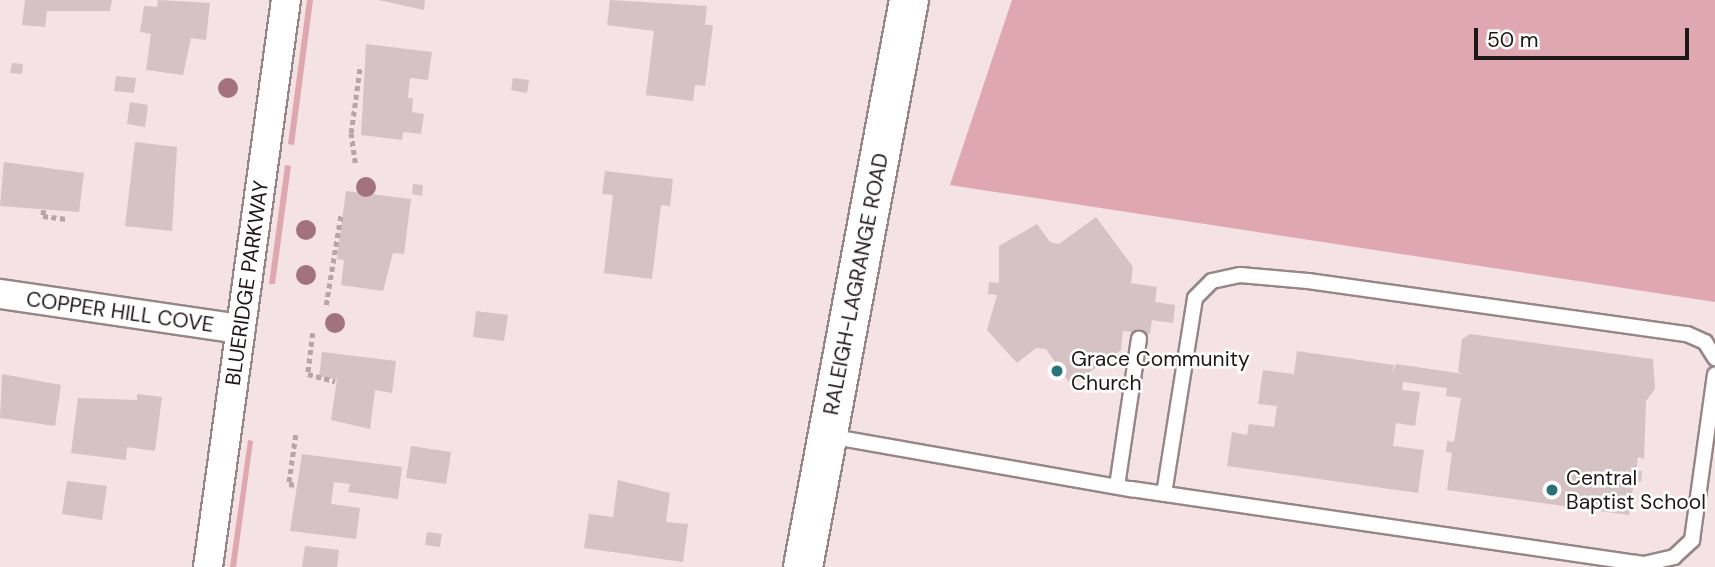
<!DOCTYPE html>
<html>
<head>
<meta charset="utf-8">
<style>
  body { margin:0 }
  #map { position:relative; width:1715px; height:567px; overflow:hidden; background:#f5e2e4; font-family:"DM Sans",sans-serif }
  div>[style] { position:absolute }
  .green>* { inset:0; background:#dfa7af }
  .building>* { inset:0; background:#d5c2c4 }
  .path>* { height:4.5px; margin-top:-2.25px; transform-origin:0; background:repeating-linear-gradient(90deg,#b4a5a7 0 5px,transparent 0 8.5px) }
  .roads { filter:drop-shadow(2px 0 #978688) drop-shadow(-2px 0 #978688) drop-shadow(0 2px #978688) drop-shadow(0 -2px #978688) }
  .lane>* { height:14px; margin:-7px; padding:0 7px; transform-origin:7px; border-radius:7px; background:#fff }
  .street>* { height:28px; margin:-14px; padding:0 14px; transform-origin:14px; border-radius:14px; background:#fff }
  .secondary>* { height:38px; margin:-19px; padding:0 19px; transform-origin:19px; border-radius:19px; background:#fff }
  .trees>* { width:20px; height:20px; margin:-10px; border-radius:50%; background:#a2737f }
  .dots>* { width:19px; height:19px; translate:-50% -50%; box-sizing:border-box; border:4px solid #fff; border-radius:50% }
  span { translate:-50% -50%; white-space:nowrap; text-align:center; line-height:1.15; -webkit-text-stroke:5px #fff; paint-order:stroke }
  .street-label { font-size:21px; color:#1e1718 }
  .poi-label { font-size:21px; color:#1e1718 }
  .left { translate:0 -50%; text-align:left }
  .scale { position:absolute; left:1474px; top:28px; width:215px; height:32px; box-sizing:border-box; border:4px solid #1e1718; border-top:0; padding-left:9px; font-size:21px; line-height:24px; white-space:nowrap; color:#1e1718; -webkit-text-stroke:5px #fff; paint-order:stroke }
</style>
</head>
<body>
<div id="map">
  <div class="green">
    <i style="clip-path:polygon(307px 0,313px 0,294px 145px,288px 144px)"></i>
    <i style="clip-path:polygon(1012px 0,1715px 0,1715px 302px,950px 185px)"></i>
    <i style="clip-path:polygon(285px 165px,291px 166px,275px 284px,269px 284px)"></i>
    <i style="clip-path:polygon(248px 440px,253px 441px,236px 567px,230px 567px)"></i>
  </div>
  <div class="building">
    <i style="clip-path:polygon(25px 0,112px 0,110px 11px,47px 11px,45px 27px,22px 25px)"></i>
    <i style="clip-path:polygon(158px 0,210px 3px,206px 40px,191px 38px,183px 75px,146px 70px,151px 34px,140px 32px,144px 6px,157px 7px)"></i>
    <i style="clip-path:polygon(378px 0,425px 0,424px 10px)"></i>
    <i style="clip-path:polygon(610px 0,707px 6px,705px 25px,713px 25px,705px 86px,695px 85px,693px 101px,646px 95px,654px 31px,607px 25px)"></i>
    <i style="clip-path:polygon(366px 44px,432px 52px,428px 80px,410px 78px,408px 98px,413px 98px,412px 112px,424px 114px,421px 134px,403px 132px,402px 140px,361px 135px)"></i>
    <i style="clip-path:polygon(12px 63px,23px 64px,22px 74px,10px 73px)"></i>
    <i style="clip-path:polygon(116px 76px,136px 78px,134px 93px,114px 91px)"></i>
    <i style="clip-path:polygon(513px 78px,529px 80px,527px 93px,511px 90px)"></i>
    <i style="clip-path:polygon(130px 102px,148px 105px,145px 127px,127px 124px)"></i>
    <i style="clip-path:polygon(135px 142px,177px 147px,172px 231px,125px 226px)"></i>
    <i style="clip-path:polygon(4px 162px,84px 173px,79px 212px,0 206px)"></i>
    <i style="clip-path:polygon(605px 171px,673px 179px,670px 206px,661px 205px,652px 279px,604px 273px,613px 195px,602px 194px)"></i>
    <i style="clip-path:polygon(413px 184px,423px 185px,422px 196px,412px 194px)"></i>
    <i style="clip-path:polygon(346px 191px,411px 199px,404px 254px,393px 253px,383px 291px,341px 285px,344px 260px,337px 259px)"></i>
    <i style="clip-path:polygon(1096px 217px,1133px 267px,1131px 283px,1157px 287px,1155px 302px,1175px 305px,1173px 323px,1152px 320px,1150px 334px,1123px 331px,1121px 350px,1071px 385px,1046px 349px,1036px 348px,1017px 363px,987px 330px,997px 295px,988px 294px,989px 282px,999px 283px,999px 246px,1037px 224px,1050px 242px,1059px 244px)"></i>
    <i style="clip-path:polygon(476px 311px,508px 315px,504px 341px,473px 337px)"></i>
    <i style="clip-path:polygon(1470px 334px,1653px 359px,1655px 389px,1646px 401px,1644px 459px,1638px 457px,1636px 471px,1642px 471px,1641px 482px,1634px 481px,1629px 515px,1447px 490px,1452px 453px,1446px 452px,1447px 441px,1454px 442px,1461px 398px,1446px 396px,1447px 388px,1403px 382px,1402px 390px,1420px 392px,1415px 426px,1396px 423px,1393px 446px,1424px 450px,1418px 493px,1227px 466px,1232px 432px,1247px 435px,1249px 424px,1274px 427px,1277px 406px,1258px 404px,1263px 370px,1294px 374px,1297px 351px,1394px 365px,1392px 374px,1396px 364px,1464px 374px,1458px 372px,1462px 339px)"></i>
    <i style="clip-path:polygon(322px 352px,396px 361px,392px 393px,375px 390px,370px 429px,331px 420px,337px 379px,319px 377px)"></i>
    <i style="clip-path:polygon(2px 374px,61px 385px,55px 426px,0 418px)"></i>
    <i style="clip-path:polygon(137px 394px,162px 397px,155px 451px,127px 447px,126px 460px,71px 453px,78px 398px,137px 400px)"></i>
    <i style="clip-path:polygon(411px 446px,451px 452px,446px 484px,406px 478px)"></i>
    <i style="clip-path:polygon(302px 454px,402px 467px,398px 499px,348px 492px,350px 484px,334px 482px,331px 504px,360px 508px,356px 539px,290px 531px)"></i>
    <i style="clip-path:polygon(618px 480px,670px 493px,666px 522px,688px 524px,683px 562px,584px 548px,589px 514px,613px 517px)"></i>
    <i style="clip-path:polygon(67px 481px,107px 486px,102px 520px,62px 514px)"></i>
    <i style="clip-path:polygon(427px 532px,442px 534px,440px 547px,425px 545px)"></i>
    <i style="clip-path:polygon(305px 546px,339px 550px,337px 567px,302px 567px)"></i>
  </div>
  <div class="path">
    <i style="left:355px;top:163px;width:30px;rotate:-98deg"></i>
    <i style="left:351px;top:133px;width:68px;rotate:-82.3deg"></i>
    <i style="left:44px;top:210px;width:6px;rotate:99deg"></i>
    <i style="left:43px;top:216px;width:24px;rotate:7deg"></i>
    <i style="left:326px;top:305px;width:93px;rotate:-80.7deg"></i>
    <i style="left:313px;top:333px;width:41px;rotate:97deg"></i>
    <i style="left:308px;top:374px;width:28px;rotate:15deg"></i>
    <i style="left:296px;top:435px;width:49px;rotate:98.1deg"></i>
    <i style="left:289px;top:484px;width:8px;rotate:7deg"></i>
  </div>
  <div class="roads">
    <div class="lane">
      <i style="left:829px;top:436px;width:307px;rotate:10deg"></i>
      <i style="left:1131px;top:489px;width:518px;rotate:8.32deg"></i>
      <i style="left:1644px;top:564px;width:31px;rotate:-13deg"></i>
      <i style="left:1674px;top:557px;width:25px;rotate:-43deg"></i>
      <i style="left:1692px;top:540px;width:167px;rotate:-82.1deg"></i>
      <i style="left:1117px;top:486px;width:149px;rotate:-81.5deg"></i>
      <i style="left:1164px;top:494px;width:198px;rotate:-81deg"></i>
      <i style="left:1195px;top:298px;width:24px;rotate:-45deg"></i>
      <i style="left:1212px;top:281px;width:29px;rotate:-12deg"></i>
      <i style="left:1240px;top:275px;width:68px;rotate:5deg"></i>
      <i style="left:1308px;top:281px;width:383px;rotate:8deg"></i>
      <i style="left:1687px;top:334px;width:20px;rotate:24deg"></i>
      <i style="left:1705px;top:342px;width:19px;rotate:58deg"></i>
    </div>
    <div class="street">
      <i style="left:0;top:294px;width:243px;rotate:8.3deg"></i>
      <i style="left:208px;top:567px;width:572px;rotate:-82.17deg"></i>
    </div>
    <div class="secondary">
      <i style="left:803px;top:567px;width:577px;rotate:-79.41deg"></i>
    </div>
  </div>
  <div class="trees">
    <i style="left:228px;top:88px"></i>
    <i style="left:366px;top:187px"></i>
    <i style="left:306px;top:230px"></i>
    <i style="left:306px;top:275px"></i>
    <i style="left:335px;top:323px"></i>
  </div>
  <div class="dots">
    <i style="left:1057px;top:371px;background:#297378"></i>
    <i style="left:1552px;top:490px;background:#297378"></i>
  </div>
  <div class="street-label">
    <span style="left:247px;top:283px;rotate:-82deg">BLUERIDGE PARKWAY</span>
    <span style="left:856px;top:284px;rotate:-79deg">RALEIGH-LAGRANGE ROAD</span>
    <span style="left:120px;top:312px;rotate:8deg">COPPER HILL COVE</span>
  </div>
  <div class="poi-label">
    <span class="left" style="left:1071px;top:371px">Grace Community<br>Church</span>
    <span class="left" style="left:1566px;top:490px">Central<br>Baptist School</span>
  </div>
  <div class="scale">50 m</div>
</div>
</body>
</html>
